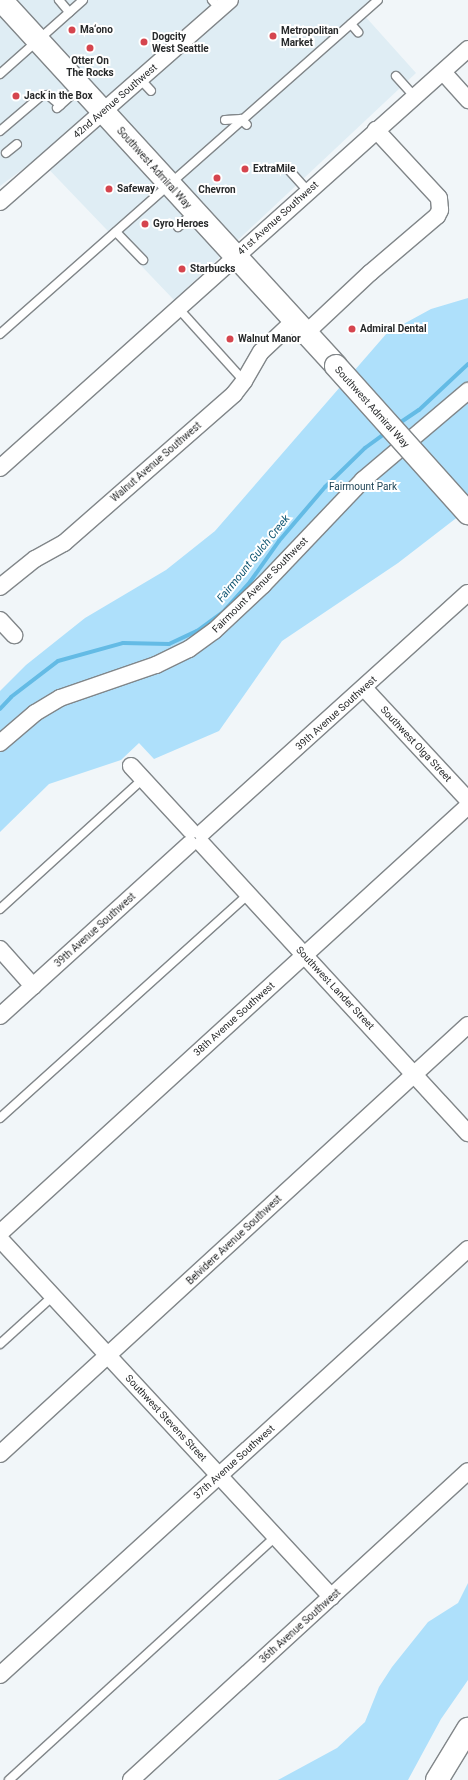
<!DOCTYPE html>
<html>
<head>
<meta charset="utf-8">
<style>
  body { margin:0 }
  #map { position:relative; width:468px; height:1780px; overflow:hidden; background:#f1f6f9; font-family:Roboto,sans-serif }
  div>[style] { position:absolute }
  .built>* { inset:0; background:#dfedf4 }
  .green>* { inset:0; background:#aee0fb }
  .stream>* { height:4px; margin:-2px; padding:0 2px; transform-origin:2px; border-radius:2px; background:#64bbe5 }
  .roads { filter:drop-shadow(1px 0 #818689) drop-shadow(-1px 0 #818689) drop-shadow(0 1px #818689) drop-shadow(0 -1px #818689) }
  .lane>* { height:8px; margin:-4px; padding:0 4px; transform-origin:4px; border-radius:4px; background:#fff }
  .street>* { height:16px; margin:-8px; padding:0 8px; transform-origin:8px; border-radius:8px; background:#fff }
  .primary>* { height:22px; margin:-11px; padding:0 11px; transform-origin:11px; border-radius:11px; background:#fff }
  .bridges { filter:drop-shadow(1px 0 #818689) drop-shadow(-1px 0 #818689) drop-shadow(0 1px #818689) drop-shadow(0 -1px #818689) }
  .primary-bridge>* { height:22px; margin:-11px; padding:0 11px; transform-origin:11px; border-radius:11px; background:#fff }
  .dots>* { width:11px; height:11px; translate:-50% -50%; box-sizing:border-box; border:2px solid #fff; border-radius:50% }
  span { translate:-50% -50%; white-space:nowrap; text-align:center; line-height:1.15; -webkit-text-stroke:4px #fff; paint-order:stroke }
  .poi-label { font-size:10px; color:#282a2b; font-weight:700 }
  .left { translate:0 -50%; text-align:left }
  .street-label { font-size:10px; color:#282a2b }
  .park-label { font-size:10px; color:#1d4355 }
  .water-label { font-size:11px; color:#0f5572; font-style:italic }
</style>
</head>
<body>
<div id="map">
  <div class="built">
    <i style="clip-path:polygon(0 0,381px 0,364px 15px,416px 73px,174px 300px,38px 158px,0 186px)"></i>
  </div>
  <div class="green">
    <i style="clip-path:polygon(468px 298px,468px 509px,398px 563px,282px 641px,219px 731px,154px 759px,139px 743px,121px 760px,49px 784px,0 832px,0 691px,26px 665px,85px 618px,166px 570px,215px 531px,387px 333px,431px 309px)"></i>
    <i style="clip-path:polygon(468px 1583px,468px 1680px,441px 1719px,408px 1780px,278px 1780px,337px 1748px,365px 1722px,379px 1687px,392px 1667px,428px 1622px,458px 1603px)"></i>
  </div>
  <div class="stream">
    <i style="left:398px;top:424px;width:25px;rotate:-34deg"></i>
    <i style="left:419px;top:410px;width:67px;rotate:-43.2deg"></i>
    <i style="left:0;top:709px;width:16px;rotate:-47deg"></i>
    <i style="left:11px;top:697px;width:59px;rotate:-37.5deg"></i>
    <i style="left:58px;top:661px;width:67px;rotate:-15.5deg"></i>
    <i style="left:123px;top:643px;width:46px;rotate:1.2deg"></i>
    <i style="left:169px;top:644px;width:31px;rotate:-25deg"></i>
    <i style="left:197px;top:631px;width:32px;rotate:-36deg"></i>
    <i style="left:223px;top:612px;width:40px;rotate:-48deg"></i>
    <i style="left:250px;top:582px;width:50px;rotate:-54.7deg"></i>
    <i style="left:279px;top:541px;width:71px;rotate:-49.6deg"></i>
    <i style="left:325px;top:487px;width:56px;rotate:-44.3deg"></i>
    <i style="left:365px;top:448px;width:26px;rotate:-36deg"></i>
  </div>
  <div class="roads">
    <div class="lane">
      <i style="left:59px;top:0;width:16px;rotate:50deg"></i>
      <i style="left:212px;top:0;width:12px;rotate:48deg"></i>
      <i style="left:351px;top:24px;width:11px;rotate:49deg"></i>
      <i style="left:0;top:74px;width:111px;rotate:-41.7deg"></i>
      <i style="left:396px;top:76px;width:27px;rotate:48deg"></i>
      <i style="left:140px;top:79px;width:16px;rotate:47deg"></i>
      <i style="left:57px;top:108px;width:30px;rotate:-42deg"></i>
      <i style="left:225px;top:120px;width:16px;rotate:-4deg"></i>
      <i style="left:241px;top:119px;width:8px;rotate:45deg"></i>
      <i style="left:0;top:131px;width:54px;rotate:-40.5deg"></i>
      <i style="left:41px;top:96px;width:7px;rotate:-8deg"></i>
      <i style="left:48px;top:95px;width:16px;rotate:40deg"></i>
      <i style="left:6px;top:153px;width:14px;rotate:-39deg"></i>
      <i style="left:289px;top:170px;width:28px;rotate:48deg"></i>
      <i style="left:178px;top:227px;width:21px;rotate:-43deg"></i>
      <i style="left:116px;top:232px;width:39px;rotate:46deg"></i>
      <i style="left:178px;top:308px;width:98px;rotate:47.9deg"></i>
      <i style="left:0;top:334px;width:504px;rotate:-41.46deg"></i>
      <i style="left:0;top:909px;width:193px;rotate:-42.3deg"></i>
      <i style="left:0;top:1118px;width:335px;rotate:-42deg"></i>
      <i style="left:0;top:1344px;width:72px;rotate:-42.2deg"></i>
      <i style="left:9px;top:1780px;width:362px;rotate:-42.4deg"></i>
    </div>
    <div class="street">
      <i style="left:443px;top:72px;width:38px;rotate:48deg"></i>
      <i style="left:0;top:202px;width:306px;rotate:-41.3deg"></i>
      <i style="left:306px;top:333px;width:88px;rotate:-43.2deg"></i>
      <i style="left:370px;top:273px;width:88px;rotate:-40.4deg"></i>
      <i style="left:437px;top:216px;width:7px;rotate:-63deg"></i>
      <i style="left:440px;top:210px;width:12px;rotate:-95deg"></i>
      <i style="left:439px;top:198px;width:93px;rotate:-132.8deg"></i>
      <i style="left:0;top:468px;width:628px;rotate:-41.84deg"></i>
      <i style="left:0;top:587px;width:45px;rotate:-38.7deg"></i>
      <i style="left:35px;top:559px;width:33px;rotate:-29deg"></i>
      <i style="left:64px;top:543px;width:226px;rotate:-41.2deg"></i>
      <i style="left:234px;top:394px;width:16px;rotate:-52deg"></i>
      <i style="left:244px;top:381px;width:34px;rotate:-60deg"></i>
      <i style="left:261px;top:352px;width:47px;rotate:-43.3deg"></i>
      <i style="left:0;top:620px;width:21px;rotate:47deg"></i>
      <i style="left:364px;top:688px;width:153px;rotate:47.1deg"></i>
      <i style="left:0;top:743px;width:46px;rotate:-40.6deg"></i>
      <i style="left:35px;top:713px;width:29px;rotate:-31deg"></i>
      <i style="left:60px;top:698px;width:102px;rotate:-19deg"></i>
      <i style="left:156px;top:665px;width:37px;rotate:-26deg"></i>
      <i style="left:189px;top:649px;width:31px;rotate:-36deg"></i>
      <i style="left:214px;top:631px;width:67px;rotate:-43.2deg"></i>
      <i style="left:263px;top:585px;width:145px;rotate:-46.4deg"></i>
      <i style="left:363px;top:480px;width:138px;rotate:-40.3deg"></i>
      <i style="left:131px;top:766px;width:88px;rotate:47.3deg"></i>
      <i style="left:202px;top:833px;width:358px;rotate:-42.1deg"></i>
      <i style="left:202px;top:844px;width:393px;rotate:47.4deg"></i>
      <i style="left:0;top:949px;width:50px;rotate:48.3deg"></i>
      <i style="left:0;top:1016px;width:256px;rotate:-42.2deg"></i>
      <i style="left:0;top:1233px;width:634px;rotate:-42.38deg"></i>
      <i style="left:0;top:1239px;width:488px;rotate:47.2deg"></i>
      <i style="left:0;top:1454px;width:635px;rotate:-42.51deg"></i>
      <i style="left:0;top:1675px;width:633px;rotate:-42.31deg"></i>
      <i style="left:131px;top:1780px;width:457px;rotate:-42.5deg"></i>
    </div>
    <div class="primary">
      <i style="left:1px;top:0;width:496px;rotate:47.5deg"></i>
      <i style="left:437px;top:1780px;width:60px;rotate:-58.7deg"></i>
    </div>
  </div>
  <div class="bridges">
    <div class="primary-bridge">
      <i style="left:336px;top:366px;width:198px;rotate:48.1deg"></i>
    </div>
  </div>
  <div class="dots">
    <i style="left:72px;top:30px;background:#d5454e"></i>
    <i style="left:273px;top:36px;background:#d5454e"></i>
    <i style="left:144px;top:42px;background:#d5454e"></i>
    <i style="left:90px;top:48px;background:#d5454e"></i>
    <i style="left:16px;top:96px;background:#d5454e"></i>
    <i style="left:245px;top:169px;background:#d5454e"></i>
    <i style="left:217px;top:178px;background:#d5454e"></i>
    <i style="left:109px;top:189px;background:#d5454e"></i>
    <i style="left:145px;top:224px;background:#d5454e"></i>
    <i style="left:182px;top:269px;background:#d5454e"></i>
    <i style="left:352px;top:329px;background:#d5454e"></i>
    <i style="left:230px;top:339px;background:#d5454e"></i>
  </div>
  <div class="poi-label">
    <span class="left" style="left:80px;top:30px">Ma‘ono</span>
    <span class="left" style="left:281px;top:36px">Metropolitan<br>Market</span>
    <span class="left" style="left:152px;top:42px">Dogcity<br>West Seattle</span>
    <span style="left:90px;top:66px">Otter On<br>The Rocks</span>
    <span class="left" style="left:24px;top:96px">Jack in the Box</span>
    <span class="left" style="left:253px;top:169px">ExtraMile</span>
    <span class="left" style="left:117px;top:189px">Safeway</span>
    <span style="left:217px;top:190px">Chevron</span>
    <span class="left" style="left:153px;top:224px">Gyro Heroes</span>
    <span class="left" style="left:190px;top:269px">Starbucks</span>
    <span class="left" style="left:360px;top:329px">Admiral Dental</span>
    <span class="left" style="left:238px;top:339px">Walnut Manor</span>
  </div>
  <div class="street-label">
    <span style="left:115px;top:101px;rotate:-41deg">42nd Avenue Southwest</span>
    <span style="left:154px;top:168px;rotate:48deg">Southwest Admiral Way</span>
    <span style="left:278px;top:218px;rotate:-42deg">41st Avenue Southwest</span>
    <span style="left:372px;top:407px;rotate:48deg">Southwest Admiral Way</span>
    <span style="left:156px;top:462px;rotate:-41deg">Walnut Avenue Southwest</span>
    <span style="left:260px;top:585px;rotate:-45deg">Fairmount Avenue Southwest</span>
    <span style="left:336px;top:713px;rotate:-42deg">39th Avenue Southwest</span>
    <span style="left:416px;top:744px;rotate:47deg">Southwest Olga Street</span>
    <span style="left:95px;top:930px;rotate:-42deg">39th Avenue Southwest</span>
    <span style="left:335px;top:988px;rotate:47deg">Southwest Lander Street</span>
    <span style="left:234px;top:1019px;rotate:-42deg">38th Avenue Southwest</span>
    <span style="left:234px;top:1240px;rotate:-43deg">Belvidere Avenue Southwest</span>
    <span style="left:166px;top:1418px;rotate:47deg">Southwest Stevens Street</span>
    <span style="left:234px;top:1462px;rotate:-42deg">37th Avenue Southwest</span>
    <span style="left:300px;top:1626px;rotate:-42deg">36th Avenue Southwest</span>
  </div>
  <div class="park-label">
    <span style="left:363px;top:487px">Fairmount Park</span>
  </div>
  <div class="water-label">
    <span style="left:254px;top:559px;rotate:-51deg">Fairmount Gulch Creek</span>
  </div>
</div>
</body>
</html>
